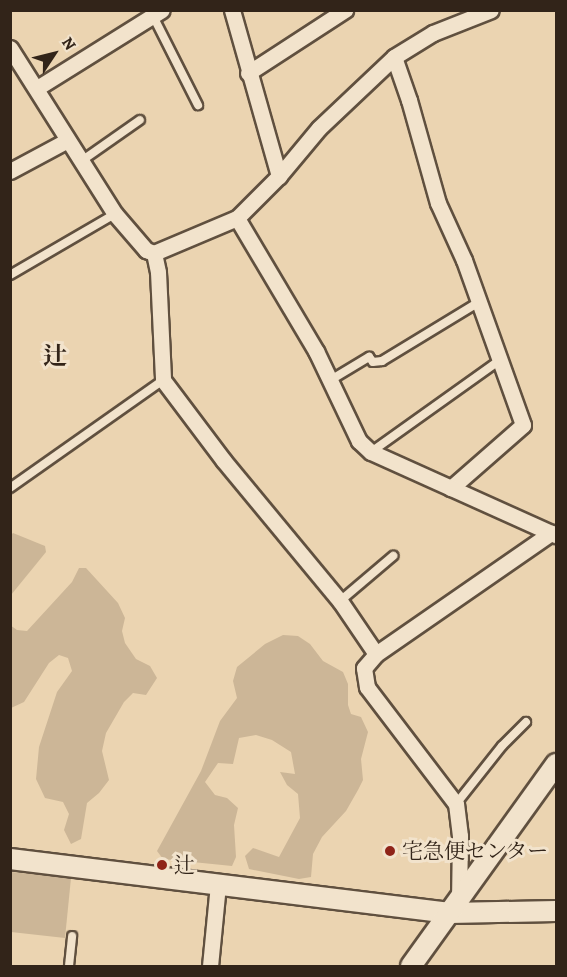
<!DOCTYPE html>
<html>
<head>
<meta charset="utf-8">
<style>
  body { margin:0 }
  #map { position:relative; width:567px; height:977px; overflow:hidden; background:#ebd4b1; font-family:Alegreya,"Noto Serif JP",serif }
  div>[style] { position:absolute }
  .green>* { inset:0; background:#ccb697 }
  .roads { filter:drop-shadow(2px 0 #60503f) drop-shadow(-2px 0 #60503f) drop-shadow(0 2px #60503f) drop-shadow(0 -2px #60503f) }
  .service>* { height:8px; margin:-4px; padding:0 4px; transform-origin:4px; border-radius:4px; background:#f2e3cc }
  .minor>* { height:15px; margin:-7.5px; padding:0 7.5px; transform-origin:7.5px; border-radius:7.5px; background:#f2e3cc }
  .tertiary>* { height:20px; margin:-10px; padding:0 10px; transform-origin:10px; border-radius:10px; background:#f2e3cc }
  .dots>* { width:16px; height:16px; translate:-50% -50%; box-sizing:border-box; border:3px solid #f2e3cc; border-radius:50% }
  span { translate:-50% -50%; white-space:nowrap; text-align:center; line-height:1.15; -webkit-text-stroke:6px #f2e3cc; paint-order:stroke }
  .poi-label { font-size:21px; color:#322419 }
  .left { translate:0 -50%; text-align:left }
  .quarter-label { font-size:24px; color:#322419; font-weight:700 }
  .frame { position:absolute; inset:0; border:12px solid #322419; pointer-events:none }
  .north { position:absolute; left:24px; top:24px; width:60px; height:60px; -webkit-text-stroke:4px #f2e3cc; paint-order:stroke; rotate:55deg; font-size:16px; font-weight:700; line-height:24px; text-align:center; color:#322419 }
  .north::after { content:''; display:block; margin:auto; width:21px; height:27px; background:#322419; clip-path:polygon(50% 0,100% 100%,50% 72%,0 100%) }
</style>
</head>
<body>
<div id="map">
  <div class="green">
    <i style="clip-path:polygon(13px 533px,45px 546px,46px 552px,11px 595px,10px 536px)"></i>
    <i style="clip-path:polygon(79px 568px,86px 568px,118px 603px,125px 618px,122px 631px,125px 643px,136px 659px,150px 666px,157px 678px,146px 695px,133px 693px,124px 702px,106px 733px,102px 751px,109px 780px,99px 793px,87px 803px,81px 839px,71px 844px,64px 830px,69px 814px,63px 802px,45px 798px,36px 779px,39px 747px,57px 692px,72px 671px,68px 658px,59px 655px,49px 663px,24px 702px,11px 708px,11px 718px,10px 625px,17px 630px,27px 631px,72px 582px)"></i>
    <i style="clip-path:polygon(283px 635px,298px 636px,310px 644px,323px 661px,343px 672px,348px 684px,348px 705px,351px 714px,361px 717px,368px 732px,361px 759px,363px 780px,358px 790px,346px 811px,322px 837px,313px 854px,311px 877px,299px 879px,249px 869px,245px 856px,253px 848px,279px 857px,300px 818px,298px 794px,287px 785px,280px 772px,295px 774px,291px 752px,272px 740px,256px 735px,239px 738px,233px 764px,218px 763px,205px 782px,215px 795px,227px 798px,238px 808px,234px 825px,236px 857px,232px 866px,163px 859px,157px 851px,201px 771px,220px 721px,237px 698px,233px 681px,237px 667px,265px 644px)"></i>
    <i style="clip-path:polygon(11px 872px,71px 878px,65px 938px,11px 932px)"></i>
  </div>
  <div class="roads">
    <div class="service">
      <i style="left:153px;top:16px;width:100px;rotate:63.2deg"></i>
      <i style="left:80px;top:162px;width:73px;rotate:-35deg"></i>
      <i style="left:10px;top:275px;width:121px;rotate:-30.2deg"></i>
      <i style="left:329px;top:381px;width:47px;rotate:-31deg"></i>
      <i style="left:369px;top:357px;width:6px;rotate:51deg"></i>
      <i style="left:373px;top:362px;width:9px;rotate:-6deg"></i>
      <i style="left:382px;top:361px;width:114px;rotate:-31.3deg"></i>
      <i style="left:371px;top:452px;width:158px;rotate:-35.5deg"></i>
      <i style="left:10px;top:488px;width:187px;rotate:-35.2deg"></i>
      <i style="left:340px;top:601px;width:70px;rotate:-40.3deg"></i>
      <i style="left:456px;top:804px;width:74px;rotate:-51.6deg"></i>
      <i style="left:502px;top:746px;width:34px;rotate:-45deg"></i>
      <i style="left:69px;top:966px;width:30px;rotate:-84deg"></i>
    </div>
    <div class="minor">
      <i style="left:232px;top:10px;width:173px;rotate:74.2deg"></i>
      <i style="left:10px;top:48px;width:196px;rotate:57.7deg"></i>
      <i style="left:115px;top:214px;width:48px;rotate:49.3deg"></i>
      <i style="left:146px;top:250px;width:9px;rotate:21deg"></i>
      <i style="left:154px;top:253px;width:90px;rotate:-22.9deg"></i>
      <i style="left:237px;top:218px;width:59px;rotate:-45deg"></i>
      <i style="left:279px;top:176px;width:62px;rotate:-50.2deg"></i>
      <i style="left:319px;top:128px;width:103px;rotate:-43.4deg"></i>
      <i style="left:394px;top:57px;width:46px;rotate:-31.6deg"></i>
      <i style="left:433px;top:33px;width:62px;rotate:-21.6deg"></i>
      <i style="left:394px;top:57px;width:46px;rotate:70.8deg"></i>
      <i style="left:409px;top:100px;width:107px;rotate:74.3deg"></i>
      <i style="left:438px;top:203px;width:63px;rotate:65.5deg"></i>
      <i style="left:464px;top:260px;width:175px;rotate:70.3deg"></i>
      <i style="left:523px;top:425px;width:96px;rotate:138.8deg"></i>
      <i style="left:248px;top:73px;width:116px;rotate:-33deg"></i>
      <i style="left:37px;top:88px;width:147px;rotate:-32deg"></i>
      <i style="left:10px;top:171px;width:64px;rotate:-28.2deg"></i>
      <i style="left:237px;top:218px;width:155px;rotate:59.3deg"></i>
      <i style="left:316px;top:351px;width:100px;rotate:64.5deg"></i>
      <i style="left:359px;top:441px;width:16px;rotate:43deg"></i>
      <i style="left:371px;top:452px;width:203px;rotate:24.2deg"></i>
      <i style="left:154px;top:253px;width:19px;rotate:78deg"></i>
      <i style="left:158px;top:272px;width:108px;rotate:87.3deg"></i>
      <i style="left:163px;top:380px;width:101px;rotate:53deg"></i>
      <i style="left:224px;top:461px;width:182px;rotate:50.4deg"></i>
      <i style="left:340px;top:601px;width:64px;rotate:55.8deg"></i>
      <i style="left:459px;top:901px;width:65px;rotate:-89.1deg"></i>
      <i style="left:460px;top:836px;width:32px;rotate:-97deg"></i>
      <i style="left:456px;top:804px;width:147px;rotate:-127.3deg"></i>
      <i style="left:367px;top:687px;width:19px;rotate:-99deg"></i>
      <i style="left:364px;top:668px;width:18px;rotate:-49deg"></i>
      <i style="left:376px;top:654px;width:213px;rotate:-34.7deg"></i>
      <i style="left:210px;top:966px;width:82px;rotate:-84.4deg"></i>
    </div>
    <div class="tertiary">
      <i style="left:10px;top:859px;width:443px;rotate:7deg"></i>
      <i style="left:450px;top:913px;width:106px;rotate:-1.1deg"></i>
      <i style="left:411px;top:966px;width:249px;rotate:-54.3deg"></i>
    </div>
  </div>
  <div class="dots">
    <i style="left:390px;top:851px;background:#8f2418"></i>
    <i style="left:162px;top:865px;background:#8f2418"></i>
  </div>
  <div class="poi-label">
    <span class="left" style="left:402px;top:851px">宅急便センター</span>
    <span class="left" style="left:174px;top:865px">辻</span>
  </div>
  <div class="quarter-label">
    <span style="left:55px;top:357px">辻</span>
  </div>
  <div class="frame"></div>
  <div class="north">N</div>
</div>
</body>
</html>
